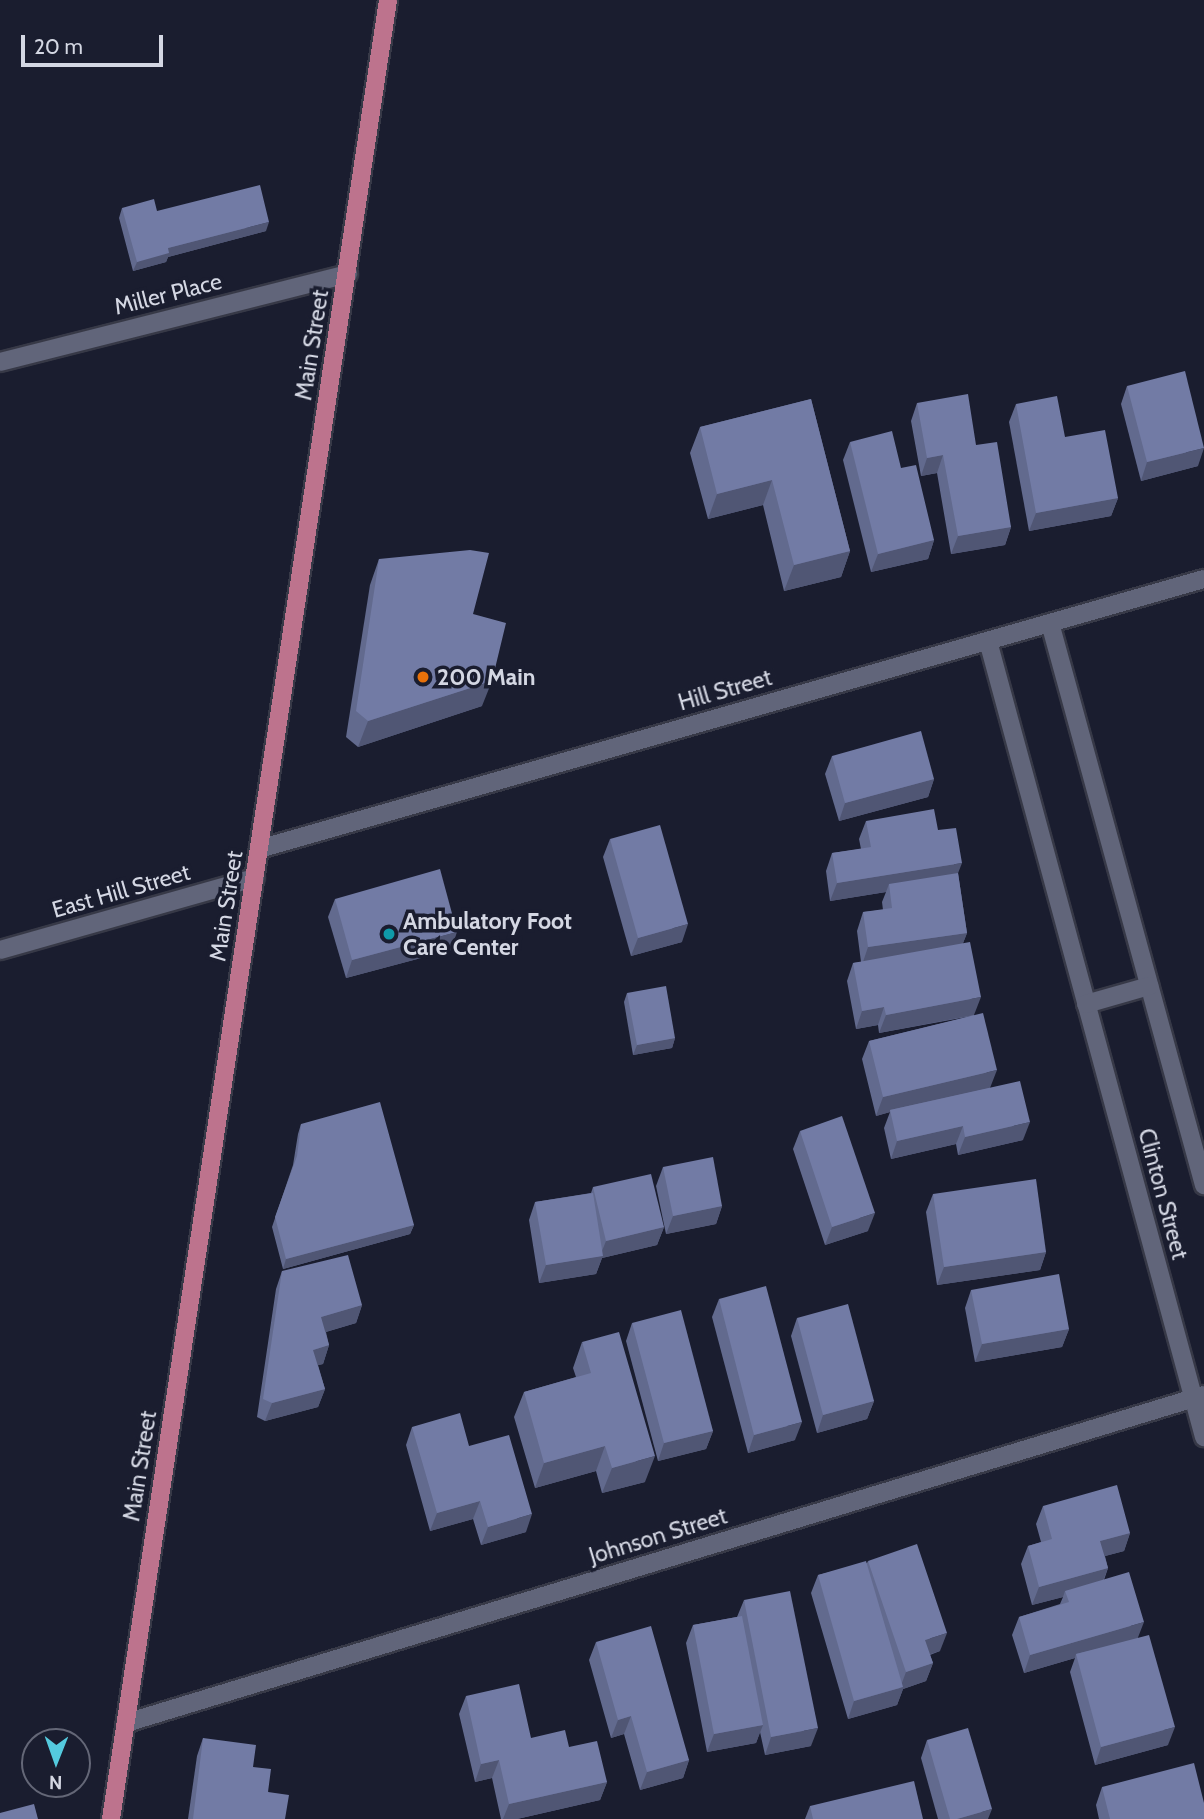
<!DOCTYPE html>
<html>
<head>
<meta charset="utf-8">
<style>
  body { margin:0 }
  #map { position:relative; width:1204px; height:1819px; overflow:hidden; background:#1a1d2f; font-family:Cabin,sans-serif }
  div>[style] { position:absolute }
  .roads { filter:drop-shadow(2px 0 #373947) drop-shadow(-2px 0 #373947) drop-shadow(0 2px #373947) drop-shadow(0 -2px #373947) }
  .minor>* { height:18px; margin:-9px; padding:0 9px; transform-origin:9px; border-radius:9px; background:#61657a }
  .primary>* { height:18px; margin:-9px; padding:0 9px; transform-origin:9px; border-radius:9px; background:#bd738d }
  .wall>* { inset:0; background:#626a8e }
  .shaded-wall>* { inset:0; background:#505674 }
  .building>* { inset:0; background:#727ba5 }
  .dots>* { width:19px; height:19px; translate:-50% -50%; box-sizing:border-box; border:4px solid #1a1d2f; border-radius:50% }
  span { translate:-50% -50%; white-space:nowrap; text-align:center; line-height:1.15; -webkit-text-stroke:7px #1a1d2f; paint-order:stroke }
  .street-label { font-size:23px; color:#d4d7e3 }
  .poi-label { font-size:23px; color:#d4d7e3; font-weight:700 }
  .left { translate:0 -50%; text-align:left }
  .north { position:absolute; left:21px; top:1728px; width:70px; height:70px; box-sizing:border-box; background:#1a1d2f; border:2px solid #646777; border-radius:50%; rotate:181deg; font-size:19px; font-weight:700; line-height:28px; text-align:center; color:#d4d7e3 }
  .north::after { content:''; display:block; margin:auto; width:24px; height:32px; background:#54cade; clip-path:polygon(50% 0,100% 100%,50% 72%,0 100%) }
  .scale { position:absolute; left:21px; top:35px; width:142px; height:32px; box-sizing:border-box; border:4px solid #d4d7e3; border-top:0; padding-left:9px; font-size:21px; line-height:24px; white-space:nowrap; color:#d4d7e3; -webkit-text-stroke:5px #1a1d2f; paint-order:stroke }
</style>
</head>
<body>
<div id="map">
  <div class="roads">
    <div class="minor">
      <i style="left:0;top:362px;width:359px;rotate:-14.2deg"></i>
      <i style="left:1050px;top:623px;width:583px;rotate:74.68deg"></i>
      <i style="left:988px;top:641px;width:825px;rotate:74.82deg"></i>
      <i style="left:259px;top:849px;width:983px;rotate:-15.95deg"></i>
      <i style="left:0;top:950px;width:265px;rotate:-15.8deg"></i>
      <i style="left:1086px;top:1004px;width:66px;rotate:-15.9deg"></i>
      <i style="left:126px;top:1723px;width:1127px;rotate:-16.92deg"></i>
    </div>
    <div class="primary">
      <i style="left:111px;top:1819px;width:1840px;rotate:-81.34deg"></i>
    </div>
  </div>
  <div class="wall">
    <i style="clip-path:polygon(122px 208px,157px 211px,266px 231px,168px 257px,166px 262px,133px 271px,119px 218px)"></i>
    <i style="clip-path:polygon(1127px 386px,1198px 466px,1141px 481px,1121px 404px)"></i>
    <i style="clip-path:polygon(811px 399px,850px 551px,841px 577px,784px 591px,763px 505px,708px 519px,690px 453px,700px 427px)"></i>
    <i style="clip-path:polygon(917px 403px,976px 445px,1011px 527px,1005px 545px,951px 554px,937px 473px,921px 476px,911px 421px)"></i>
    <i style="clip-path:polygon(1016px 404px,1065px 437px,1118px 498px,1111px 516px,1029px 531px,1009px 422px)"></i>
    <i style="clip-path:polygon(850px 442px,934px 540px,928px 559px,871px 572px,843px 460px)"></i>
    <i style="clip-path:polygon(379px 559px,473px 614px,482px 706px,358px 747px,346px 737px,370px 585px)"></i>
    <i style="clip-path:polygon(832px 756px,934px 779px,928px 797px,839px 821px,825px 774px)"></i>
    <i style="clip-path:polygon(866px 821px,938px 830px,958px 873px,967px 933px,963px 943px,974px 1015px,990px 1088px,1023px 1140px,958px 1155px,956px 1144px,891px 1159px,884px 1128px,890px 1112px,876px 1116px,862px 1059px,869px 1041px,972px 1016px,879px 1033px,878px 1025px,856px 1029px,847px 981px,853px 963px,861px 962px,857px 931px,863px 912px,883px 910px,882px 902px,886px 892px,830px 901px,826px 871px,832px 853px,861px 849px,859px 839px)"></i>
    <i style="clip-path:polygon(610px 839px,682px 942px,631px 956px,603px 857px)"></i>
    <i style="clip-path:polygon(335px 899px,451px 950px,346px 978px,328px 917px)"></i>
    <i style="clip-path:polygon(627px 993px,675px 1038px,672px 1048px,633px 1055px,624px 1002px)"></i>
    <i style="clip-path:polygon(301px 1124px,414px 1225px,410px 1234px,283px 1269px,272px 1227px,293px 1165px,298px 1134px)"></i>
    <i style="clip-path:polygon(800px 1131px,868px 1231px,825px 1245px,793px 1149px)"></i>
    <i style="clip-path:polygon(663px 1167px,722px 1206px,716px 1224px,666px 1234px,656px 1186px)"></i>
    <i style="clip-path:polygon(593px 1187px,664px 1227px,657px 1245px,602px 1258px,596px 1274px,539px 1283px,529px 1220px,535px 1202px,591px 1193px)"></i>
    <i style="clip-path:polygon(933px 1194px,1046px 1252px,1040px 1270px,937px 1285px,926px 1212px)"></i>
    <i style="clip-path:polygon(282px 1271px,362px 1305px,356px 1323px,326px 1332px,329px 1345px,323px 1364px,318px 1365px,325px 1389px,318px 1407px,265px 1421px,257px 1417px,276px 1289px)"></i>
    <i style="clip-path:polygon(971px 1290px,1069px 1329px,1062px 1347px,975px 1362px,965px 1308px)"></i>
    <i style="clip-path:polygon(719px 1299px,795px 1440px,748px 1453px,712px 1317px)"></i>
    <i style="clip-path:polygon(797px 1318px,874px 1401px,867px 1419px,817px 1433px,791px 1336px)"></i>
    <i style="clip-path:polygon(632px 1323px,713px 1431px,706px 1449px,658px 1461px,626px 1341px)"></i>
    <i style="clip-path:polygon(582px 1342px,645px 1482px,602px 1493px,596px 1471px,535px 1488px,514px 1417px,524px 1392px,576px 1377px,573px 1368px)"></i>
    <i style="clip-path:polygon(412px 1427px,469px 1446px,526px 1532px,481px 1545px,473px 1519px,430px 1531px,406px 1445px)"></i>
    <i style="clip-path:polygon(1043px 1506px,1130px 1533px,1124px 1551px,1105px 1556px,1108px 1568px,1104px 1580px,1138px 1638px,1168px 1745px,1095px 1765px,1070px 1672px,1075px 1658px,1024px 1673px,1012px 1635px,1019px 1617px,1060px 1604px,1063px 1597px,1032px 1605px,1021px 1564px,1028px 1546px,1041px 1542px,1036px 1524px)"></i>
    <i style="clip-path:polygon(868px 1561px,940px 1651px,930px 1655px,933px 1663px,926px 1681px,903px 1689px,897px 1705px,848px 1719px,811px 1593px,818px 1575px,867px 1563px)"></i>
    <i style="clip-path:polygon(744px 1600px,811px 1746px,765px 1755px,760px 1732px,756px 1743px,707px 1752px,686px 1643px,693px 1625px,737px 1617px)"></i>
    <i style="clip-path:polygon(596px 1642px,689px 1760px,683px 1778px,640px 1790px,624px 1734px,611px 1738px,589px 1660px)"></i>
    <i style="clip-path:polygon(466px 1696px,531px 1738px,569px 1747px,607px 1782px,600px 1800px,517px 1819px,501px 1819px,492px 1778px,475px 1782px,459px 1714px)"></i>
    <i style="clip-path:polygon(203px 1738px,253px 1767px,285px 1819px,188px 1819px,197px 1756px)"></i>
    <i style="clip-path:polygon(927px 1740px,988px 1819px,938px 1819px,921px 1758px)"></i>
    <i style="clip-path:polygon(1102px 1787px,1204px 1819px,1099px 1819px,1096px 1805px)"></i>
    <i style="clip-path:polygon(810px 1806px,923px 1819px,805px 1819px)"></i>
  </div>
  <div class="shaded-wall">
    <i style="clip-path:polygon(269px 222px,266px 231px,168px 257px,166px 262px,133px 271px,137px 262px,168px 248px)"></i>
    <i style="clip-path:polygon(1204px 448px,1198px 466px,1141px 481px,1147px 462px)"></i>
    <i style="clip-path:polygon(943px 455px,937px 473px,921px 476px,927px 458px)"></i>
    <i style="clip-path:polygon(772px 480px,763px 505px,708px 519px,717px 494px)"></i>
    <i style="clip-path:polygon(1118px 498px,1111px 516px,1029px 531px,1036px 513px)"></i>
    <i style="clip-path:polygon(1011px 527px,1005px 545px,951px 554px,958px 536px)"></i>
    <i style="clip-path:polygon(934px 540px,928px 559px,871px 572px,878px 554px)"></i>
    <i style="clip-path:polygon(850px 551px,841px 577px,784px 591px,794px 565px)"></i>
    <i style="clip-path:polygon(492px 681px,482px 706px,358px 747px,368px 721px)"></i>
    <i style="clip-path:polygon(934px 779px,928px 797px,839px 821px,845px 803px)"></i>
    <i style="clip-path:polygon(962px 863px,955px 881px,889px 884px,886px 892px,830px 901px,837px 883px)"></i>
    <i style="clip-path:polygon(688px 924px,682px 942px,631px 956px,638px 938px)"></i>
    <i style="clip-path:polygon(457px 932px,451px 950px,346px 978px,352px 960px)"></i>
    <i style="clip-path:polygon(967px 933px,960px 951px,862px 965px,868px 947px)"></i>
    <i style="clip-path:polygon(981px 997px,974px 1015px,879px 1033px,886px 1015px)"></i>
    <i style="clip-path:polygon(884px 1007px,878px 1025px,856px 1029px,862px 1011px)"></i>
    <i style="clip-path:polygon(675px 1038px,672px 1048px,633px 1055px,637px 1045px)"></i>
    <i style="clip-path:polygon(997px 1070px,990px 1088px,890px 1110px,890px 1112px,876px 1116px,883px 1097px)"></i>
    <i style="clip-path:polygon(1030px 1122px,1023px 1140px,958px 1155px,965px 1137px)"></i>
    <i style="clip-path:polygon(963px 1126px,956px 1144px,891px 1159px,897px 1141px)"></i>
    <i style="clip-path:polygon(722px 1206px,716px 1224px,666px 1234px,673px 1216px)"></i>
    <i style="clip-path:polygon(875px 1213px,868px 1231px,825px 1245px,832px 1227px)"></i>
    <i style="clip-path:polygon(414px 1225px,410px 1234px,283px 1269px,286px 1259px)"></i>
    <i style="clip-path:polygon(664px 1227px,657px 1245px,602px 1258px,596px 1274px,539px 1283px,546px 1265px,600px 1256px,606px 1241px)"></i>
    <i style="clip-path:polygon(1046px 1252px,1040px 1270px,937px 1285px,944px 1267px)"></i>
    <i style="clip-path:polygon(362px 1305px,356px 1323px,315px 1335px,321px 1317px)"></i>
    <i style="clip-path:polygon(1069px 1329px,1062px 1347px,975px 1362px,982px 1344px)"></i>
    <i style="clip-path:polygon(329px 1345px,323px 1364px,307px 1368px,313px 1350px)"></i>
    <i style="clip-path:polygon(325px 1389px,318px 1407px,265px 1421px,272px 1403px)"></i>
    <i style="clip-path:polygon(874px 1401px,867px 1419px,817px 1433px,823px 1415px)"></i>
    <i style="clip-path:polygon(802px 1422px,795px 1440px,748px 1453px,754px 1435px)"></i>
    <i style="clip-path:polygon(713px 1431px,706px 1449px,658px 1461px,664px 1443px)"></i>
    <i style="clip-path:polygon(605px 1446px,596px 1471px,535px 1488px,544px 1463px)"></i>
    <i style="clip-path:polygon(655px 1456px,645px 1482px,602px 1493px,612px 1468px)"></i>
    <i style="clip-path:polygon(480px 1501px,473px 1519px,430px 1531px,437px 1513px)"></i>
    <i style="clip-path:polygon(532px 1514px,526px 1532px,481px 1545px,488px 1527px)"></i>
    <i style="clip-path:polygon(1130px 1533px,1124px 1551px,1094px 1559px,1100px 1541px)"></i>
    <i style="clip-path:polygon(1108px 1568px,1101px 1586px,1065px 1591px,1063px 1597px,1032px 1605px,1039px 1587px)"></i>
    <i style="clip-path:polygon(1144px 1622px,1137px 1640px,1076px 1654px,1075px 1658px,1024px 1673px,1030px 1655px)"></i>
    <i style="clip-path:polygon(947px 1633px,940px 1651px,918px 1658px,925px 1640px)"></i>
    <i style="clip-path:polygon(933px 1663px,926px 1681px,903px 1689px,897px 1705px,848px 1719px,854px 1701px,900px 1688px,906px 1672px)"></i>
    <i style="clip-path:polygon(631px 1716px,624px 1734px,611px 1738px,618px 1720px)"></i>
    <i style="clip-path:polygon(763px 1725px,756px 1743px,707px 1752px,714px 1734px)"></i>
    <i style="clip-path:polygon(1175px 1727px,1168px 1745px,1095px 1765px,1101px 1747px)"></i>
    <i style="clip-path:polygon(818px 1728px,811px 1746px,765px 1755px,771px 1737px)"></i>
    <i style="clip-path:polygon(499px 1760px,492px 1778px,475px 1782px,481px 1764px)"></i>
    <i style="clip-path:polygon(689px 1760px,683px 1778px,640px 1790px,647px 1772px)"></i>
    <i style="clip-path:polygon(607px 1782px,600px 1800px,517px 1819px,503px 1819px,509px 1804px)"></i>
    <i style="clip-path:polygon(992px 1809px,988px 1819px,957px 1819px)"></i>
  </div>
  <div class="building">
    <i style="clip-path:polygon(260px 185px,269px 222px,168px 248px,169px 253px,137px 262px,122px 208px,154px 199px,157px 211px)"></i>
    <i style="clip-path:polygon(1185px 371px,1204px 448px,1147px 462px,1127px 386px)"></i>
    <i style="clip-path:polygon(968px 394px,976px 445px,997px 442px,1011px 527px,958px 536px,943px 455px,927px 458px,917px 403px)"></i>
    <i style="clip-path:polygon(1057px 396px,1065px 437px,1105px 430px,1118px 498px,1036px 513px,1016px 404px)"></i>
    <i style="clip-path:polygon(811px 399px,850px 551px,794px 565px,772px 480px,717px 494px,700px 427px)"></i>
    <i style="clip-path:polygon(892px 431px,901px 468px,916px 465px,934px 540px,878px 554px,850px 442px)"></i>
    <i style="clip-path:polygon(470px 550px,489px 553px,473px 614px,506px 623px,492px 681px,368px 721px,356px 711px,379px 559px)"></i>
    <i style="clip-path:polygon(921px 731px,934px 779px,845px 803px,832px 756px)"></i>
    <i style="clip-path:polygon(934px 809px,938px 830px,956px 828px,962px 863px,837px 883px,832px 853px,871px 847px,866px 821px)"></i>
    <i style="clip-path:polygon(660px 825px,688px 924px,638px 938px,610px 839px)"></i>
    <i style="clip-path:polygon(440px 869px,457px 932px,352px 960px,335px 899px)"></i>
    <i style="clip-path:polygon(958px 873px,967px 933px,868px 947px,863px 912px,892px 908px,889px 884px)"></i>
    <i style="clip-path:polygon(970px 942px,981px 997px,886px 1015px,884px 1007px,862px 1011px,853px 963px)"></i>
    <i style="clip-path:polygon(666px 986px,675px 1038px,637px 1045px,627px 993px)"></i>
    <i style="clip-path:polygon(983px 1013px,997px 1070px,883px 1097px,869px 1041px)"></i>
    <i style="clip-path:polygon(1020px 1081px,1030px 1122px,965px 1137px,963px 1126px,897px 1141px,890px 1110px)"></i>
    <i style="clip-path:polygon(380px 1102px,414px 1225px,286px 1259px,275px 1217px,297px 1156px,301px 1124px)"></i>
    <i style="clip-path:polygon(842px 1116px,875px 1213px,832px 1227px,800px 1131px)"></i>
    <i style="clip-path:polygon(713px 1157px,722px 1206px,673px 1216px,663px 1167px)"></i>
    <i style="clip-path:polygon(651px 1174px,664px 1227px,606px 1241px,593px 1187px)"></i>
    <i style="clip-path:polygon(1036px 1179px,1046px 1252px,944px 1267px,933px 1194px)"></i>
    <i style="clip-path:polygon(593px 1193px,603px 1256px,546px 1265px,535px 1202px)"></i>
    <i style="clip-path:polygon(348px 1255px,362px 1305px,321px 1317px,329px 1345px,313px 1350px,325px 1389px,272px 1403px,263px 1399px,282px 1271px)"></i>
    <i style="clip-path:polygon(1059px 1274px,1069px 1329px,982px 1344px,971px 1290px)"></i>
    <i style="clip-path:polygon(766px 1286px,802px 1422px,754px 1435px,719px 1299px)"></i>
    <i style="clip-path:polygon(848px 1304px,874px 1401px,823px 1415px,797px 1318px)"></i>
    <i style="clip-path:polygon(681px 1310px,713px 1431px,664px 1443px,632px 1323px)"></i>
    <i style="clip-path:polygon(619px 1332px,655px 1456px,612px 1468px,605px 1446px,544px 1463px,524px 1392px,591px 1373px,582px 1342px)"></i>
    <i style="clip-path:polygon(460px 1413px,469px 1446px,509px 1435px,532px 1514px,488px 1527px,480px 1501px,437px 1513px,412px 1427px)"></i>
    <i style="clip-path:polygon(1117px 1485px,1130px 1533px,1100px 1541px,1108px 1568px,1039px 1587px,1028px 1546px,1052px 1539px,1043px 1506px)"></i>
    <i style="clip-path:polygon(917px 1544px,947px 1633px,925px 1640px,933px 1663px,906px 1672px,868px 1561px)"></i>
    <i style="clip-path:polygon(866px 1561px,903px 1687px,854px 1701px,818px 1575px)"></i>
    <i style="clip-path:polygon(1129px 1572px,1144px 1622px,1030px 1655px,1019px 1617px,1069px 1602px,1065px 1591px)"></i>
    <i style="clip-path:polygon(790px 1591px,818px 1728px,771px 1737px,744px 1600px)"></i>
    <i style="clip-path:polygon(742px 1616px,763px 1725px,714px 1734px,693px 1625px)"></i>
    <i style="clip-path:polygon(651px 1626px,689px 1760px,647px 1772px,631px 1716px,618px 1720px,596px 1642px)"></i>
    <i style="clip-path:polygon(1149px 1635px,1175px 1727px,1101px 1747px,1076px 1654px)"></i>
    <i style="clip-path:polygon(519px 1684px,531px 1738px,565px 1730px,569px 1747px,597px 1741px,607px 1782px,509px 1804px,499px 1760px,481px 1764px,466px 1696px)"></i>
    <i style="clip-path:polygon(968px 1728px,992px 1809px,957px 1819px,950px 1819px,927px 1740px)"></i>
    <i style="clip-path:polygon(203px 1738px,256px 1745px,253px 1767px,271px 1769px,268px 1792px,289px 1795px,285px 1819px,193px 1819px)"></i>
    <i style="clip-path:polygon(1194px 1763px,1204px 1803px,1204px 1819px,1110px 1819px,1102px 1787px)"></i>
    <i style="clip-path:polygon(914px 1781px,923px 1819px,813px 1819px,810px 1806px)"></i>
    <i style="clip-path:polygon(34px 1804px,38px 1819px,0 1819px,0 1813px)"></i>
  </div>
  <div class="dots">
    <i style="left:423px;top:677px;background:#e8710a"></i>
    <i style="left:389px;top:934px;background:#0f9aa8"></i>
  </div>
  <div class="street-label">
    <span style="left:168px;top:294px;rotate:-14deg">Miller Place</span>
    <span style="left:312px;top:345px;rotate:-81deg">Main Street</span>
    <span style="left:725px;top:690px;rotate:-16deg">Hill Street</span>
    <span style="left:121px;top:891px;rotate:-16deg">East Hill Street</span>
    <span style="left:226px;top:906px;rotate:-81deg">Main Street</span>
    <span style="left:1163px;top:1194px;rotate:75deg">Clinton Street</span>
    <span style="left:140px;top:1466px;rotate:-81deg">Main Street</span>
    <span style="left:658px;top:1536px;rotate:-17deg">Johnson Street</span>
  </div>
  <div class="poi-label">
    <span class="left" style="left:437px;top:677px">200 Main</span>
    <span class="left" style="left:403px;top:934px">Ambulatory Foot<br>Care Center</span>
  </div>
  <div class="north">N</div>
  <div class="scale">20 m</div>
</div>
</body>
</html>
